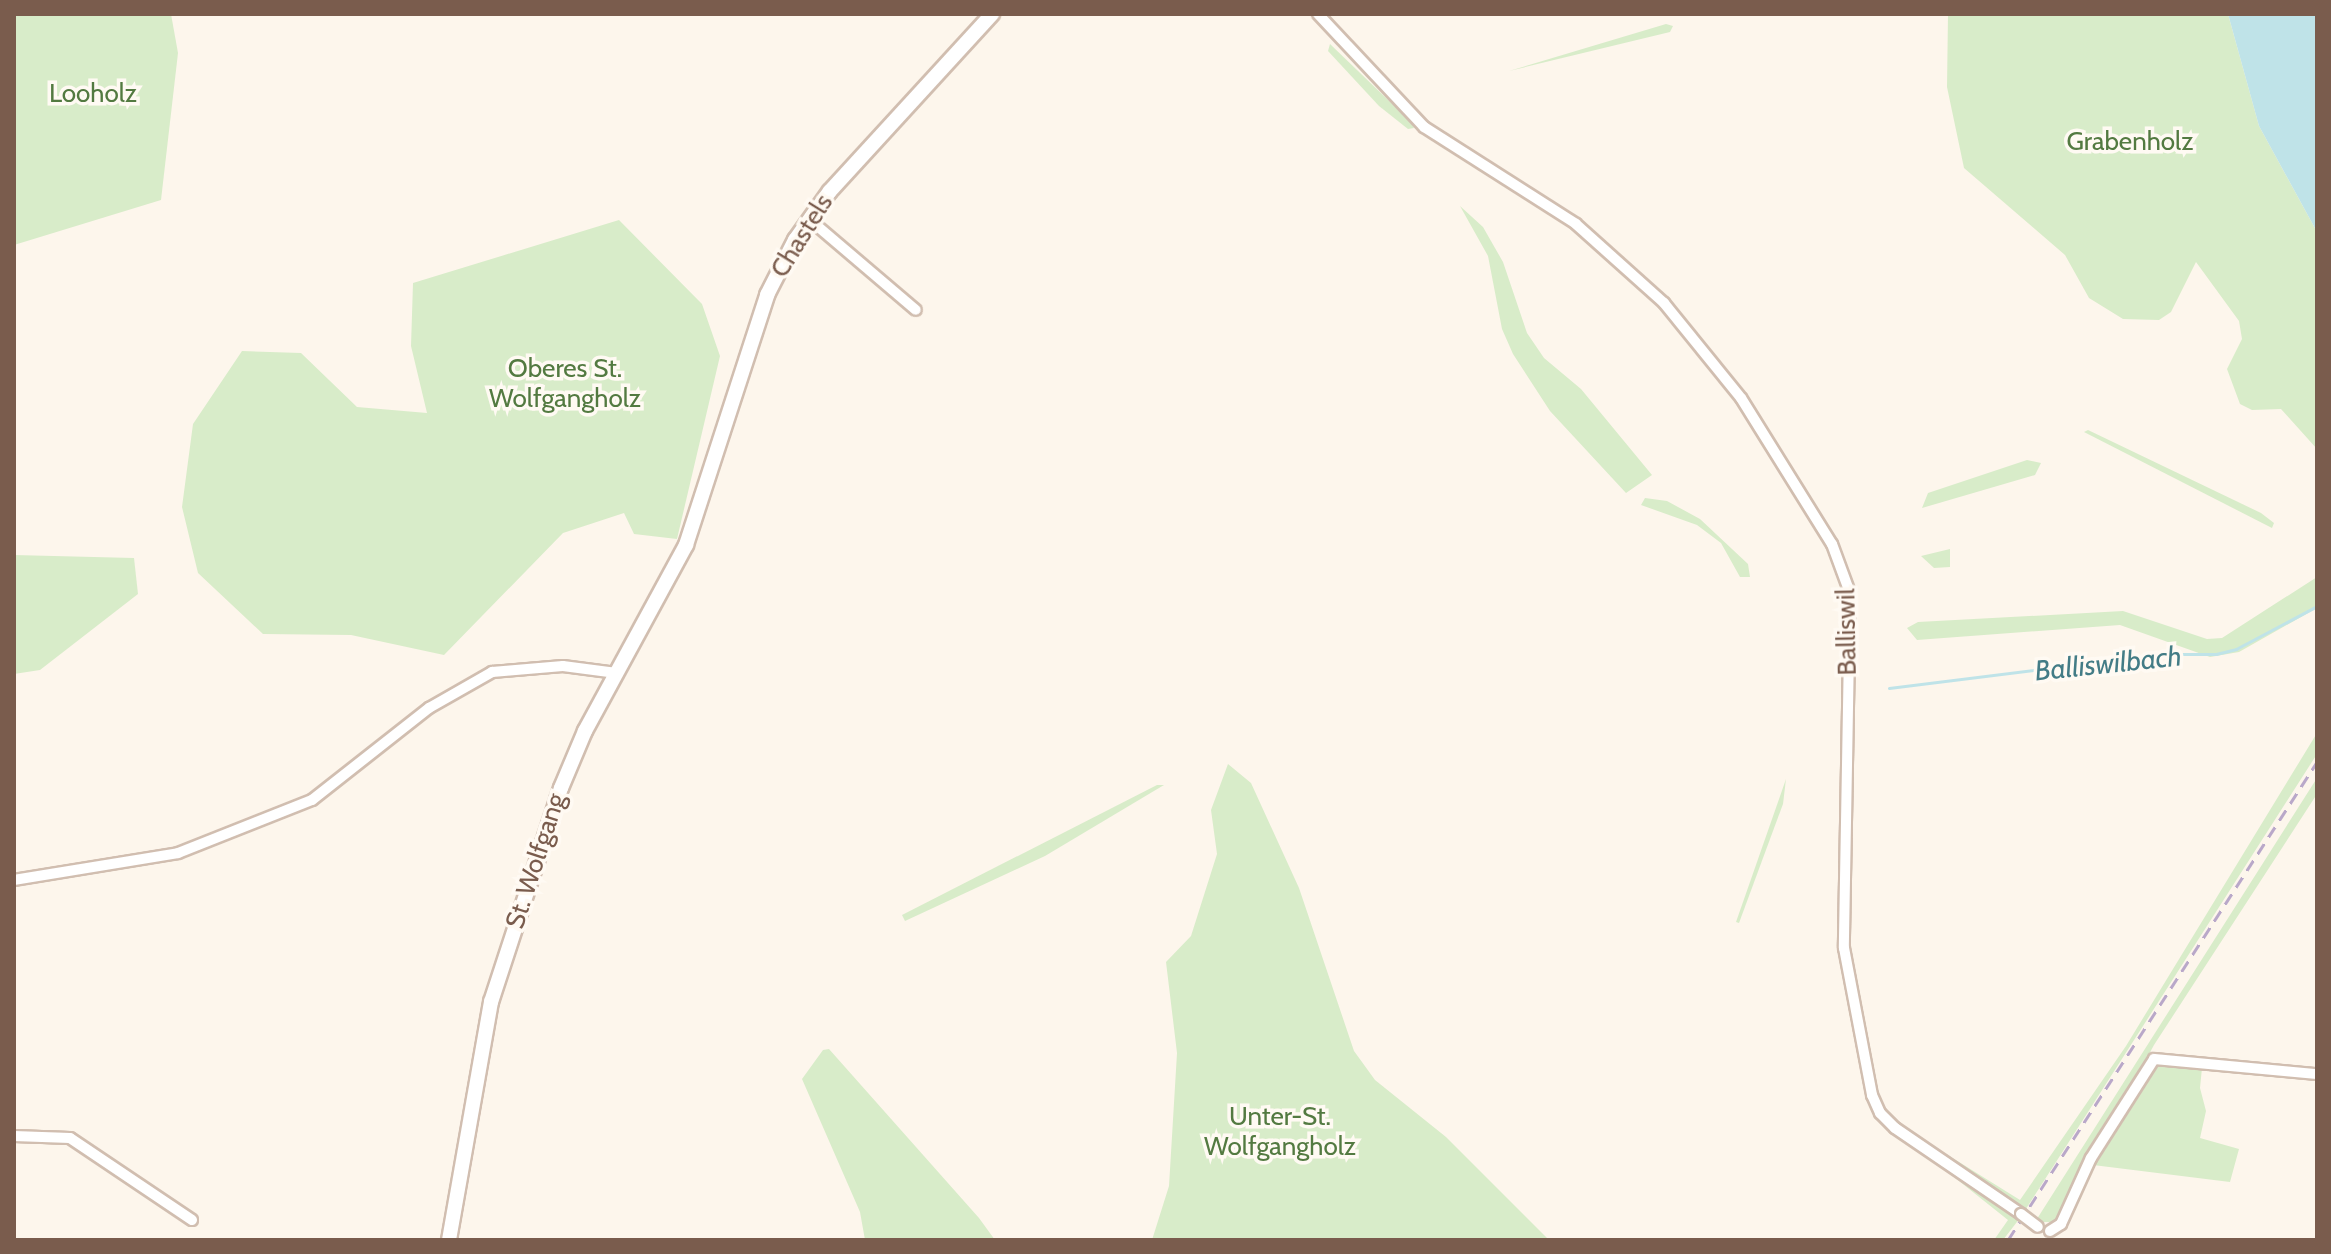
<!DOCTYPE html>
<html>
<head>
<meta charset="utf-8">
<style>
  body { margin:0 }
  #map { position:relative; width:2331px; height:1254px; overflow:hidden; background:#fdf6ec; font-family:Cabin,sans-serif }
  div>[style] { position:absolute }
  .green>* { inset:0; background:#d8ecc9 }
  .water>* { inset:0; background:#bfe3e8 }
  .stream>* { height:3px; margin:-1.5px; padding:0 1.5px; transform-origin:1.5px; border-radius:1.5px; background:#bfe3e8 }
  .roads { filter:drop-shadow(2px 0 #d1beb0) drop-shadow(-2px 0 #d1beb0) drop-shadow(0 2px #d1beb0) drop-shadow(0 -2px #d1beb0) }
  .street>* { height:10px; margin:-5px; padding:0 5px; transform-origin:5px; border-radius:5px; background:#fff }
  .secondary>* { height:14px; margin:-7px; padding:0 7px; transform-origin:7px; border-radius:7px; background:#fff }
  .rail>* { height:3px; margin-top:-1.5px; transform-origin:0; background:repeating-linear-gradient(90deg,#b9a8c9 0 12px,transparent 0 20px) }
  .bridges { filter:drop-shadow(2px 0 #d1beb0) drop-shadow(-2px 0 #d1beb0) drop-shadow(0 2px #d1beb0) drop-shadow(0 -2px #d1beb0) }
  .street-bridge>* { height:10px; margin:-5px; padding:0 5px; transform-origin:5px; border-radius:5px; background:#fff }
  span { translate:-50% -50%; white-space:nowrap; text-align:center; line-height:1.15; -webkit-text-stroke:7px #fffaf3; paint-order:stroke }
  .park-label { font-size:26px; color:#537a41 }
  .street-label { font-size:26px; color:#7a5c4d }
  .water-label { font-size:28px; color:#437c86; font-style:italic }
  .frame { position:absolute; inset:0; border:16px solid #7a5c4d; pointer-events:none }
</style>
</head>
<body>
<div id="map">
  <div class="green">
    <i style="clip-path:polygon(14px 14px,171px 14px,178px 53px,161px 200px,14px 245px)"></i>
    <i style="clip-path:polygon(1948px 14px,2228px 14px,2259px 126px,2317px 232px,2317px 449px,2281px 409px,2252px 410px,2240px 404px,2227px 369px,2242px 339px,2239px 321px,2196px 262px,2171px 312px,2159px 320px,2123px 319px,2089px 298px,2065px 255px,1964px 168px,1947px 87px)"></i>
    <i style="clip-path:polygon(1666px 24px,1673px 26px,1670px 32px,1509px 71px)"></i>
    <i style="clip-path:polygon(1330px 44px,1411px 122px,1414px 128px,1408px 129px,1379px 106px,1328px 51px)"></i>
    <i style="clip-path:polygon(1460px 206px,1483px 227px,1503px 262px,1527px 333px,1544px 358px,1581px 389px,1652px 475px,1626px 493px,1550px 411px,1513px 354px,1502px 329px,1488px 256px)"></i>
    <i style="clip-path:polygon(619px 220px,702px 304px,720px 356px,677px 539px,634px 534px,624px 513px,563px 533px,444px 655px,351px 635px,263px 634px,198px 573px,182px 507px,193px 424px,242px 351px,301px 353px,357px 407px,427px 413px,411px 346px,413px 283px)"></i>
    <i style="clip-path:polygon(2088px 430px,2261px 513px,2274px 523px,2272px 528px,2084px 432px)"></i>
    <i style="clip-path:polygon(2027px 460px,2041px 463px,2035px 475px,1922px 508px,1928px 493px)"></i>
    <i style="clip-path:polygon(1645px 498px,1667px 501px,1700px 519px,1748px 564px,1750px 577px,1740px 577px,1721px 543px,1697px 525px,1641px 505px)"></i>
    <i style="clip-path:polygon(1950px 549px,1950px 567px,1934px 568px,1921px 556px)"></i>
    <i style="clip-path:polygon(14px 555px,134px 558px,138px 594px,40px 670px,14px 674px)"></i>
    <i style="clip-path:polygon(2317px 577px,2317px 608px,2239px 652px,2210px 657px,2120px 625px,1917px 640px,1907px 628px,1918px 622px,2123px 611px,2207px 639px,2222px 638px)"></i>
    <i style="clip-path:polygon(2317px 733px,2317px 754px,2024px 1212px,1890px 1119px,2020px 1200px,2126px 1046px)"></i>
    <i style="clip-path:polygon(1228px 764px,1251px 783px,1299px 888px,1354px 1051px,1375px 1080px,1446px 1137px,1549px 1240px,1152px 1240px,1169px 1186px,1177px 1053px,1166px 962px,1191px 936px,1217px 854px,1211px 810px)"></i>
    <i style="clip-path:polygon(2317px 778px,2317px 794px,2154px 1045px,2057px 1222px,2035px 1222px)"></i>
    <i style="clip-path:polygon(1786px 779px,1783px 804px,1739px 923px,1736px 922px)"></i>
    <i style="clip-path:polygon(1157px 785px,1164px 785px,1045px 856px,905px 921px,902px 915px)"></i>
    <i style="clip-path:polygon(829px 1049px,979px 1218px,995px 1240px,865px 1240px,860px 1212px,802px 1079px,823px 1050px)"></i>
    <i style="clip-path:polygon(2161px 1062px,2202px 1068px,2200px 1088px,2206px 1111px,2200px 1138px,2239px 1149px,2230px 1182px,2093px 1165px,2148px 1072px)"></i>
    <i style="clip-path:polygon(1905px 1138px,2020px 1218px,2003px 1240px,1994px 1240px,2008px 1220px)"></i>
  </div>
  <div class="water">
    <i style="clip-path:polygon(2228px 14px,2317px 14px,2317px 232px,2259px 126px)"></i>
  </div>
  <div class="stream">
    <i style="left:1889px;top:688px;width:274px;rotate:-7.1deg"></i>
    <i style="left:2161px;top:654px;width:55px"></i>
    <i style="left:2216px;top:654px;width:21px;rotate:-14deg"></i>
    <i style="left:2236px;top:649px;width:92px;rotate:-28deg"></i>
  </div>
  <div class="roads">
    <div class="street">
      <i style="left:1318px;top:14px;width:155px;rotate:46.8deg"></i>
      <i style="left:1424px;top:127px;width:180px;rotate:32.5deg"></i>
      <i style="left:1576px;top:224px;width:118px;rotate:41.9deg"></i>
      <i style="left:1664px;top:303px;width:122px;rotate:51deg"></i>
      <i style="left:1741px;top:398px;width:172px;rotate:58.1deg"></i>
      <i style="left:1832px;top:544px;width:52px;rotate:69.8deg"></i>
      <i style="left:1850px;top:593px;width:355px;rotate:91deg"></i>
      <i style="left:1844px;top:948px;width:150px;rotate:79.2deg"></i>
      <i style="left:1872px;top:1095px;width:20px;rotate:66deg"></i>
      <i style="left:1880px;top:1113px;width:21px;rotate:45deg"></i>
      <i style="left:1895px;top:1128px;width:153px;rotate:34.3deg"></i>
      <i style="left:809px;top:219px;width:140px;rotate:40.4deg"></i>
      <i style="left:14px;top:880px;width:166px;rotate:-9.3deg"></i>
      <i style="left:178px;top:853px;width:144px;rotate:-21.6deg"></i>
      <i style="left:312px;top:800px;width:149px;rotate:-38.2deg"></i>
      <i style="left:429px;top:708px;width:73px;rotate:-29.7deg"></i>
      <i style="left:492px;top:672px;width:71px;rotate:-4.8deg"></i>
      <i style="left:563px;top:666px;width:54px;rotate:7.4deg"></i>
      <i style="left:14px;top:1136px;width:56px;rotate:2deg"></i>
      <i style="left:70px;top:1138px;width:147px;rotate:33.9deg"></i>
      <i style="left:2050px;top:1231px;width:13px;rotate:-32deg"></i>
      <i style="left:2061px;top:1224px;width:72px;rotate:-65.6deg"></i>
      <i style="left:2091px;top:1158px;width:117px;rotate:-57.5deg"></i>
      <i style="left:2154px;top:1059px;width:164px;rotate:5.3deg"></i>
    </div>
    <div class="secondary">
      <i style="left:449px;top:1240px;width:242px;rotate:-80deg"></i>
      <i style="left:491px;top:1002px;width:225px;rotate:-71.9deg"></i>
      <i style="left:561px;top:788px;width:62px;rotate:-67.2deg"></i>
      <i style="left:585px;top:731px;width:212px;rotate:-61.5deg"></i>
      <i style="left:686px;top:545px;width:263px;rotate:-72deg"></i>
      <i style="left:767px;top:295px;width:62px;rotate:-63deg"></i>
      <i style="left:795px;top:240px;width:60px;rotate:-54.5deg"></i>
      <i style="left:830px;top:191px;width:240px;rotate:-47.5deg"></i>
    </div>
  </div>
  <div class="rail">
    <i style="left:2008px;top:1240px;width:569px;rotate:-57.12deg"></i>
  </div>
  <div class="bridges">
    <div class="street-bridge">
      <i style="left:2021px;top:1214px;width:21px;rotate:37deg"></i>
    </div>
  </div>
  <div class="park-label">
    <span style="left:93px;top:94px">Looholz</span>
    <span style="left:2130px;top:142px">Grabenholz</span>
    <span style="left:565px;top:384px">Oberes St.<br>Wolfgangholz</span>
    <span style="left:1280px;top:1132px">Unter-St.<br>Wolfgangholz</span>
  </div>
  <div class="street-label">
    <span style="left:802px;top:236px;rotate:-58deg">Chastels</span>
    <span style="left:1847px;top:632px;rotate:-91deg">Balliswil</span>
    <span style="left:536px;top:861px;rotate:-72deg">St. Wolfgang</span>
  </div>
  <div class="water-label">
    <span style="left:2108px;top:663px;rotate:-6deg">Balliswilbach</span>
  </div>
  <div class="frame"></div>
</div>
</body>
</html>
